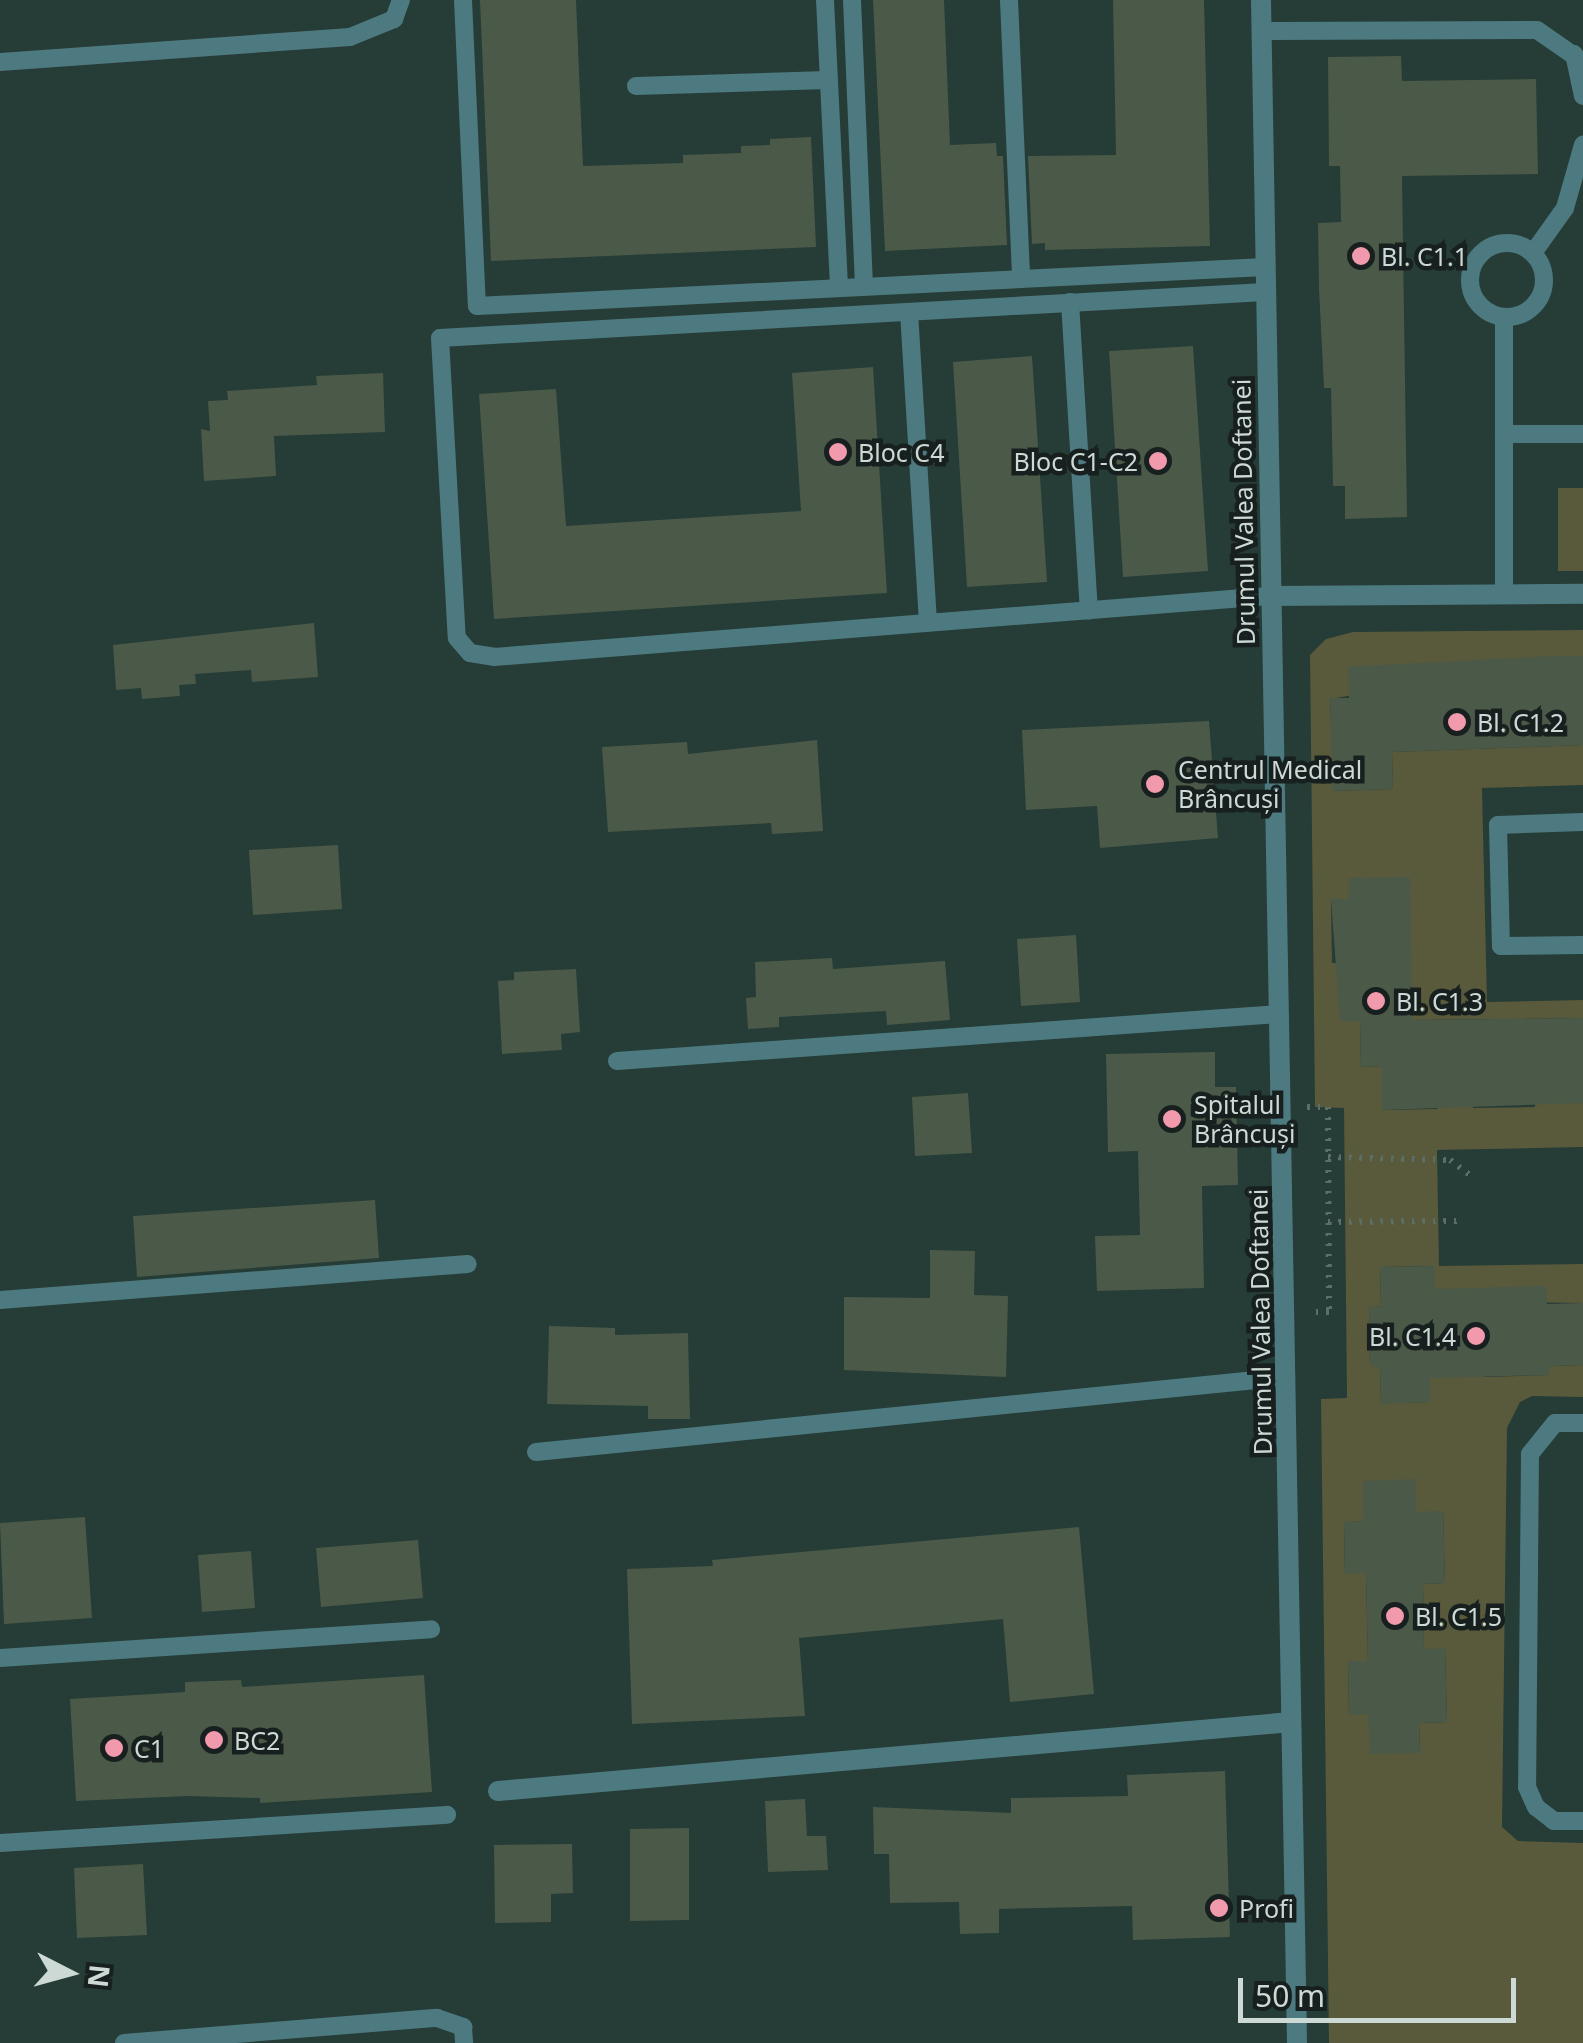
<!DOCTYPE html>
<html>
<head>
<meta charset="utf-8">
<style>
  body { margin:0 }
  #map { position:relative; width:1583px; height:2043px; overflow:hidden; background:#263c36; font-family:"Noto Sans",sans-serif }
  div>[style] { position:absolute }
  .green>* { inset:0; background:#59593b }
  .building>* { inset:0; background:#4b5949 }
  .path>* { height:6px; margin-top:-3px; transform-origin:0; background:repeating-linear-gradient(90deg,#5b6e68 0 2.5px,transparent 0 10.5px) }
  .lane>* { height:18px; margin:-9px; padding:0 9px; transform-origin:9px; border-radius:9px; background:#4d7a81 }
  .lane>.ring { margin:-9px; padding:0; box-sizing:content-box; background:none; border:18px solid #4d7a81; border-radius:50% }
  .street>* { height:20px; margin:-10px; padding:0 10px; transform-origin:10px; border-radius:10px; background:#4d7a81 }
  .dots>* { width:28px; height:28px; translate:-50% -50%; box-sizing:border-box; border:5px solid #17201e; border-radius:50% }
  span { translate:-50% -50%; white-space:nowrap; text-align:center; line-height:1.15; -webkit-text-stroke:9px #17201e; paint-order:stroke }
  .poi-label { font-size:25px; color:#ccd9d5 }
  .left { translate:0 -50%; text-align:left }
  .right { translate:-100% -50%; text-align:right }
  .street-label { font-size:25px; color:#ccd9d5 }
  .north { position:absolute; left:20px; top:1923px; width:100px; height:100px; -webkit-text-stroke:8px #17201e; paint-order:stroke; rotate:96deg; font-size:28px; font-weight:700; line-height:40px; text-align:center; color:#ccd9d5 }
  .north::after { content:''; display:block; margin:auto; width:35px; height:45px; background:#ccd9d5; clip-path:polygon(50% 0,100% 100%,50% 72%,0 100%) }
  .scale { position:absolute; left:1238px; top:1978px; width:278px; height:45px; box-sizing:border-box; border:5px solid #ccd9d5; border-top:0; padding-left:12px; font-size:30px; line-height:35px; white-space:nowrap; color:#ccd9d5; -webkit-text-stroke:8px #17201e; paint-order:stroke }
</style>
</head>
<body>
<div id="map">
  <div class="green">
    <i style="clip-path:polygon(1558px 488px,1583px 488px,1583px 571px,1558px 571px)"></i>
    <i style="clip-path:polygon(evenodd,1583px 630px,1583px 656px,1330px 699px,1334px 791px,1393px 789px,1392px 752px,1583px 745px,1583px 785px,1482px 788px,1487px 1002px,1583px 1000px,1583px 1018px,1412px 1020px,1348px 899px,1331px 900px,1332px 963px,1350px 963px,1340px 1021px,1360px 1021px,1361px 1067px,1382px 1066px,1382px 1110px,1438px 1109px,1439px 1082px,1472px 1082px,1473px 1108px,1535px 1107px,1536px 1084px,1583px 1103px,1583px 1147px,1437px 1150px,1439px 1266px,1583px 1264px,1583px 1303px,1435px 1301px,1433px 1266px,1380px 1267px,1381px 1306px,1369px 1308px,1370px 1364px,1380px 1367px,1381px 1403px,1430px 1402px,1430px 1365px,1486px 1377px,1548px 1375px,1549px 1366px,1583px 1365px,1583px 1397px,1532px 1396px,1520px 1402px,1507px 1428px,1502px 1827px,1518px 1841px,1583px 1843px,1583px 2043px,1329px 2043px,1321px 1399px,1347px 1398px,1344px 1108px,1315px 1107px,1310px 655px,1326px 639px,1353px 632px,1583px 630px,1443px 1512px,1445px 1583px,1423px 1584px,1424px 1649px,1445px 1649px,1447px 1722px,1419px 1723px,1420px 1752px,1368px 1714px,1349px 1714px,1348px 1662px,1368px 1661px,1366px 1573px,1345px 1573px,1344px 1523px,1443px 1512px)"></i>
  </div>
  <div class="building">
    <i style="clip-path:polygon(480px 0,576px 0,583px 166px,683px 163px,683px 155px,741px 153px,741px 146px,770px 145px,770px 139px,811px 137px,816px 247px,491px 261px)"></i>
    <i style="clip-path:polygon(873px 0,944px 0,950px 145px,996px 143px,997px 156px,1003px 156px,1007px 245px,885px 251px)"></i>
    <i style="clip-path:polygon(1113px 0,1204px 0,1210px 246px,1045px 250px,1045px 243px,1032px 244px,1028px 156px,1116px 155px)"></i>
    <i style="clip-path:polygon(1401px 56px,1402px 81px,1536px 79px,1538px 174px,1402px 176px,1407px 517px,1345px 519px,1345px 486px,1333px 486px,1331px 388px,1324px 388px,1319px 289px,1318px 223px,1341px 222px,1340px 166px,1329px 166px,1328px 57px)"></i>
    <i style="clip-path:polygon(1193px 346px,1208px 571px,1123px 577px,1109px 351px)"></i>
    <i style="clip-path:polygon(1032px 356px,1047px 582px,967px 587px,953px 362px)"></i>
    <i style="clip-path:polygon(873px 367px,887px 593px,494px 619px,479px 394px,556px 389px,566px 526px,801px 511px,792px 373px)"></i>
    <i style="clip-path:polygon(383px 373px,385px 432px,274px 436px,276px 476px,204px 481px,201px 429px,210px 431px,208px 401px,228px 400px,227px 391px,317px 385px,316px 376px)"></i>
    <i style="clip-path:polygon(314px 623px,318px 677px,252px 682px,251px 670px,195px 674px,196px 684px,179px 685px,180px 696px,142px 699px,141px 688px,116px 690px,113px 645px)"></i>
    <i style="clip-path:polygon(1553px 656px,1583px 656px,1583px 745px,1392px 752px,1393px 789px,1333px 791px,1330px 698px,1349px 698px,1348px 667px)"></i>
    <i style="clip-path:polygon(1209px 721px,1218px 838px,1100px 848px,1097px 806px,1026px 810px,1022px 730px)"></i>
    <i style="clip-path:polygon(817px 740px,823px 831px,772px 834px,771px 823px,608px 832px,602px 747px,687px 742px,688px 754px)"></i>
    <i style="clip-path:polygon(338px 845px,342px 909px,253px 915px,249px 850px)"></i>
    <i style="clip-path:polygon(1410px 877px,1412px 1020px,1583px 1018px,1583px 1103px,1382px 1110px,1382px 1066px,1361px 1067px,1360px 1021px,1340px 1021px,1331px 899px,1348px 899px,1349px 878px)"></i>
    <i style="clip-path:polygon(1076px 935px,1080px 1002px,1021px 1006px,1017px 939px)"></i>
    <i style="clip-path:polygon(832px 958px,833px 969px,945px 961px,950px 1020px,887px 1025px,886px 1011px,779px 1017px,779px 1027px,748px 1029px,746px 998px,756px 997px,755px 962px)"></i>
    <i style="clip-path:polygon(576px 969px,580px 1032px,561px 1034px,562px 1050px,502px 1054px,498px 981px,514px 980px,514px 972px)"></i>
    <i style="clip-path:polygon(1215px 1052px,1215px 1087px,1236px 1087px,1238px 1185px,1202px 1186px,1204px 1288px,1097px 1291px,1095px 1236px,1140px 1235px,1138px 1151px,1108px 1152px,1106px 1054px)"></i>
    <i style="clip-path:polygon(968px 1093px,972px 1153px,915px 1156px,912px 1097px)"></i>
    <i style="clip-path:polygon(375px 1200px,379px 1258px,137px 1277px,133px 1216px)"></i>
    <i style="clip-path:polygon(930px 1250px,975px 1251px,974px 1295px,1008px 1296px,1006px 1377px,844px 1370px,844px 1297px,930px 1298px)"></i>
    <i style="clip-path:polygon(1434px 1266px,1435px 1289px,1546px 1286px,1547px 1304px,1583px 1303px,1583px 1365px,1549px 1366px,1549px 1375px,1430px 1378px,1430px 1402px,1381px 1404px,1380px 1367px,1370px 1365px,1369px 1307px,1381px 1306px,1380px 1267px)"></i>
    <i style="clip-path:polygon(549px 1326px,615px 1328px,615px 1335px,688px 1333px,690px 1419px,648px 1419px,648px 1406px,547px 1404px)"></i>
    <i style="clip-path:polygon(1415px 1479px,1416px 1512px,1443px 1511px,1445px 1583px,1423px 1584px,1424px 1649px,1445px 1648px,1447px 1722px,1419px 1723px,1420px 1753px,1370px 1754px,1368px 1714px,1349px 1715px,1348px 1661px,1368px 1661px,1366px 1573px,1345px 1574px,1344px 1522px,1364px 1521px,1363px 1481px)"></i>
    <i style="clip-path:polygon(85px 1517px,92px 1618px,4px 1624px,0 1523px)"></i>
    <i style="clip-path:polygon(1079px 1527px,1094px 1694px,1010px 1702px,1003px 1619px,799px 1638px,805px 1716px,632px 1724px,627px 1569px,713px 1566px,712px 1560px)"></i>
    <i style="clip-path:polygon(418px 1540px,423px 1598px,321px 1607px,316px 1548px)"></i>
    <i style="clip-path:polygon(251px 1551px,255px 1608px,202px 1612px,198px 1555px)"></i>
    <i style="clip-path:polygon(424px 1675px,432px 1792px,260px 1803px,260px 1798px,187px 1796px,76px 1801px,70px 1699px,185px 1692px,185px 1682px,241px 1680px,242px 1687px)"></i>
    <i style="clip-path:polygon(1225px 1771px,1230px 1937px,1133px 1940px,1132px 1906px,999px 1909px,999px 1933px,960px 1934px,959px 1902px,890px 1903px,889px 1854px,874px 1854px,873px 1807px,1011px 1813px,1011px 1798px,1128px 1796px,1127px 1775px)"></i>
    <i style="clip-path:polygon(805px 1799px,807px 1836px,826px 1836px,828px 1870px,768px 1872px,765px 1801px)"></i>
    <i style="clip-path:polygon(689px 1828px,689px 1920px,630px 1921px,630px 1829px)"></i>
    <i style="clip-path:polygon(572px 1844px,573px 1893px,551px 1894px,551px 1922px,495px 1923px,494px 1845px)"></i>
    <i style="clip-path:polygon(143px 1864px,147px 1935px,77px 1938px,74px 1868px)"></i>
  </div>
  <div class="path">
    <i style="left:1307px;top:1107px;width:21px"></i>
    <i style="left:1328px;top:1107px;width:205px;rotate:89.7deg"></i>
    <i style="left:1329px;top:1312px;width:17px;rotate:180deg"></i>
    <i style="left:1328px;top:1157px;width:122px;rotate:1.4deg"></i>
    <i style="left:1450px;top:1160px;width:25px;rotate:37deg"></i>
    <i style="left:1328px;top:1222px;width:133px;rotate:-0.4deg"></i>
  </div>
  <div class="lane">
    <i style="left:463px;top:0;width:306px;rotate:87.4deg"></i>
    <i style="left:477px;top:306px;width:789px;rotate:-2.83deg"></i>
    <i style="left:825px;top:0;width:288px;rotate:87.2deg"></i>
    <i style="left:852px;top:0;width:287px;rotate:87.6deg"></i>
    <i style="left:1009px;top:0;width:279px;rotate:87.5deg"></i>
    <i style="left:1261px;top:31px;width:276px;rotate:-0.2deg"></i>
    <i style="left:1537px;top:30px;width:56px;rotate:34.8deg"></i>
    <i style="left:1574px;top:54px;width:43px;rotate:77.9deg"></i>
    <i style="left:0;top:62px;width:351px;rotate:-4.1deg"></i>
    <i style="left:350px;top:37px;width:48px;rotate:-22.2deg"></i>
    <i style="left:394px;top:19px;width:20px;rotate:-70deg"></i>
    <i style="left:636px;top:86px;width:192px;rotate:-1.8deg"></i>
    <i class="ring" style="left:1470px;top:243px;width:56px;height:56px"></i>
    <i style="left:1533px;top:253px;width:55px;rotate:-54.6deg"></i>
    <i style="left:1565px;top:208px;width:66px;rotate:-74.1deg"></i>
    <i style="left:1265px;top:292px;width:826px;rotate:176.81deg"></i>
    <i style="left:440px;top:338px;width:300px;rotate:86.8deg"></i>
    <i style="left:457px;top:638px;width:20px;rotate:49deg"></i>
    <i style="left:470px;top:653px;width:24px;rotate:9deg"></i>
    <i style="left:494px;top:657px;width:777px;rotate:-4.5deg"></i>
    <i style="left:1070px;top:302px;width:309px;rotate:86.5deg"></i>
    <i style="left:909px;top:312px;width:311px;rotate:86.5deg"></i>
    <i style="left:1504px;top:317px;width:277px;rotate:90deg"></i>
    <i style="left:1504px;top:434px;width:79px"></i>
    <i style="left:1583px;top:822px;width:85px;rotate:178deg"></i>
    <i style="left:1498px;top:825px;width:121px;rotate:88.6deg"></i>
    <i style="left:1501px;top:946px;width:82px;rotate:-0.7deg"></i>
    <i style="left:617px;top:1061px;width:664px;rotate:-4.06deg"></i>
    <i style="left:0;top:1300px;width:469px;rotate:-4.4deg"></i>
    <i style="left:1583px;top:1423px;width:28px;rotate:180deg"></i>
    <i style="left:1555px;top:1423px;width:40px;rotate:129deg"></i>
    <i style="left:1530px;top:1454px;width:333px;rotate:90.5deg"></i>
    <i style="left:1527px;top:1787px;width:22px;rotate:66deg"></i>
    <i style="left:1536px;top:1807px;width:23px;rotate:38deg"></i>
    <i style="left:1554px;top:1821px;width:29px"></i>
    <i style="left:536px;top:1452px;width:754px;rotate:-5.71deg"></i>
    <i style="left:0;top:1658px;width:432px;rotate:-3.8deg"></i>
    <i style="left:0;top:1843px;width:448px;rotate:-3.6deg"></i>
    <i style="left:124px;top:2043px;width:314px;rotate:-4.6deg"></i>
    <i style="left:437px;top:2018px;width:28px;rotate:19deg"></i>
    <i style="left:463px;top:2027px;width:16px;rotate:86deg"></i>
  </div>
  <div class="street">
    <i style="left:1261px;top:0;width:2043px;rotate:88.99deg"></i>
    <i style="left:1269px;top:596px;width:314px;rotate:-0.4deg"></i>
    <i style="left:498px;top:1791px;width:796px;rotate:-4.97deg"></i>
  </div>
  <div class="dots">
    <i style="left:1361px;top:256px;background:#f29aad"></i>
    <i style="left:838px;top:452px;background:#f29aad"></i>
    <i style="left:1158px;top:461px;background:#f29aad"></i>
    <i style="left:1457px;top:722px;background:#f29aad"></i>
    <i style="left:1155px;top:784px;background:#f29aad"></i>
    <i style="left:1376px;top:1001px;background:#f29aad"></i>
    <i style="left:1172px;top:1119px;background:#f29aad"></i>
    <i style="left:1476px;top:1336px;background:#f29aad"></i>
    <i style="left:1395px;top:1616px;background:#f29aad"></i>
    <i style="left:214px;top:1740px;background:#f29aad"></i>
    <i style="left:114px;top:1748px;background:#f29aad"></i>
    <i style="left:1219px;top:1908px;background:#f29aad"></i>
  </div>
  <div class="poi-label">
    <span class="left" style="left:1381px;top:256px">Bl. C1.1</span>
    <span class="left" style="left:858px;top:452px">Bloc C4</span>
    <span class="right" style="left:1138px;top:461px">Bloc C1-C2</span>
    <span class="left" style="left:1477px;top:722px">Bl. C1.2</span>
    <span class="left" style="left:1178px;top:784px">Centrul Medical<br>Brâncuși</span>
    <span class="left" style="left:1396px;top:1001px">Bl. C1.3</span>
    <span class="left" style="left:1194px;top:1119px">Spitalul<br>Brâncuși</span>
    <span class="right" style="left:1456px;top:1336px">Bl. C1.4</span>
    <span class="left" style="left:1415px;top:1616px">Bl. C1.5</span>
    <span class="left" style="left:234px;top:1740px">BC2</span>
    <span class="left" style="left:134px;top:1748px">C1</span>
    <span class="left" style="left:1239px;top:1908px">Profi</span>
  </div>
  <div class="street-label">
    <span style="left:1243px;top:512px;rotate:-91deg">Drumul Valea Doftanei</span>
    <span style="left:1260px;top:1322px;rotate:-91deg">Drumul Valea Doftanei</span>
  </div>
  <div class="north">N</div>
  <div class="scale">50 m</div>
</div>
</body>
</html>
